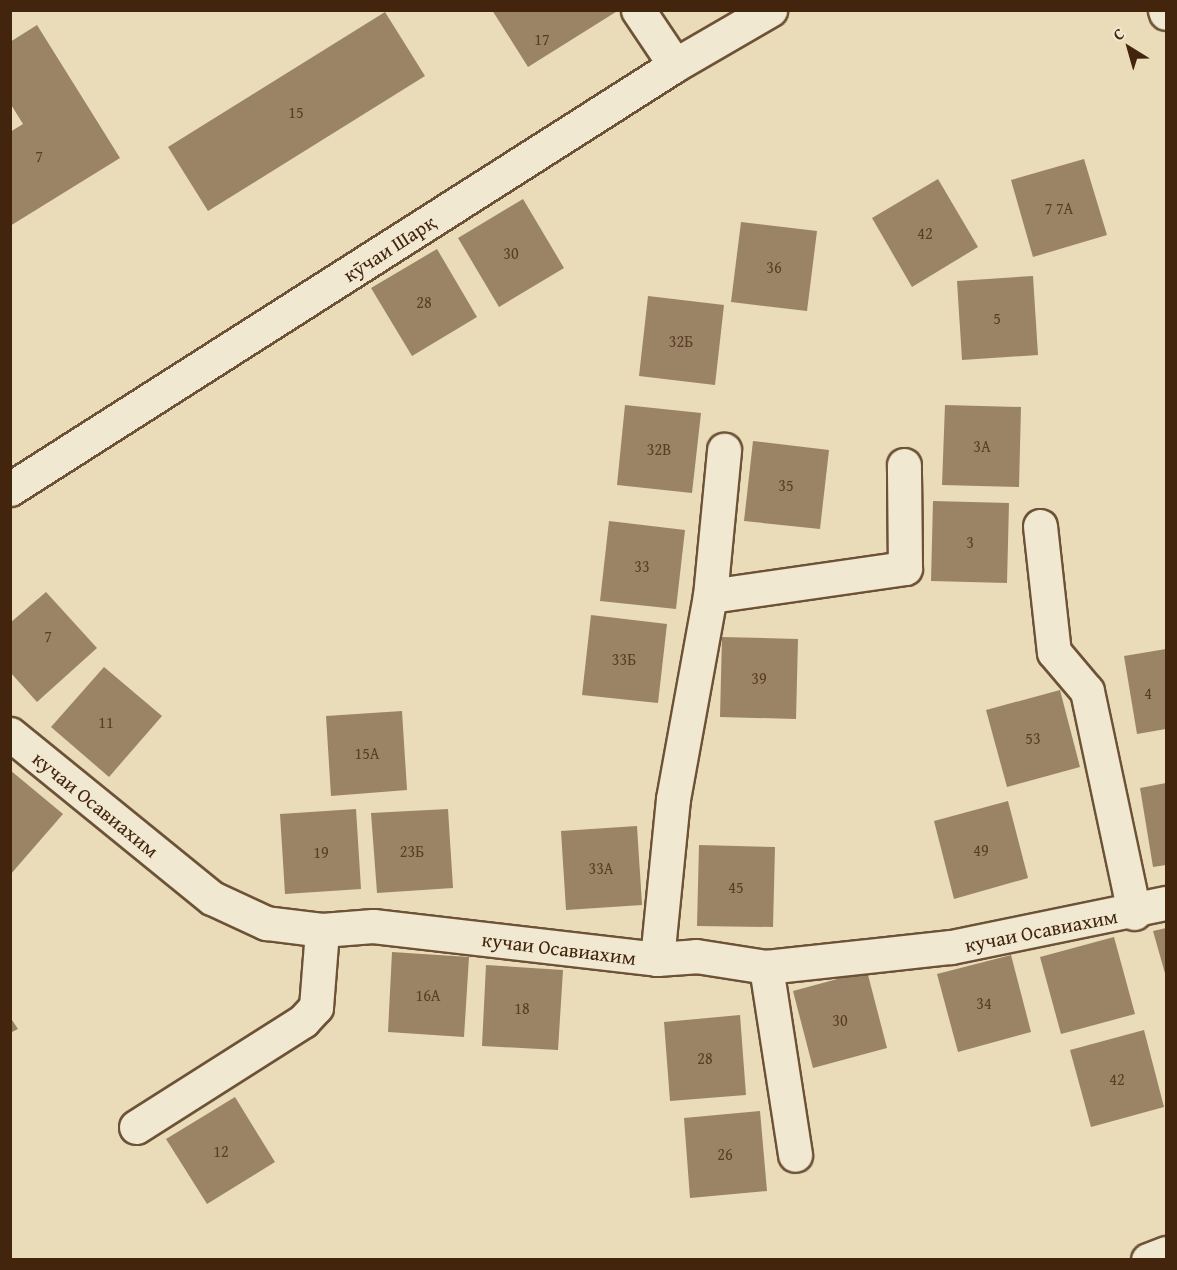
<!DOCTYPE html>
<html>
<head>
<meta charset="utf-8">
<style>
  body { margin:0 }
  #map { position:relative; width:1177px; height:1270px; overflow:hidden; background:#eadcb8; font-family:"Gentium Book Plus",serif }
  div>[style] { position:absolute }
  .building>* { inset:0; background:#9a8465 }
  .roads { filter:drop-shadow(2px 0 #6d5237) drop-shadow(-2px 0 #6d5237) drop-shadow(0 2px #6d5237) drop-shadow(0 -2px #6d5237) }
  .pedestrian>* { height:33px; margin:-16.5px; padding:0 16.5px; transform-origin:16.5px; border-radius:16.5px; background:#f1e8d1 }
  .minor>* { height:33px; margin:-16.5px; padding:0 16.5px; transform-origin:16.5px; border-radius:16.5px; background:#f1e8d1 }
  .secondary>* { height:33px; margin:-16.5px; padding:0 16.5px; transform-origin:16.5px; border-radius:16.5px; background:#f1e8d1 }
  span { translate:-50% -50%; white-space:nowrap; text-align:center; line-height:1.15; -webkit-text-stroke:5px #f1e8d1; paint-order:stroke }
  .number-label { font-size:16px; color:#593c22 }
  .number-label span { -webkit-text-stroke-width:0 }
  .street-label { font-size:20px; color:#43240c }
  .frame { position:absolute; inset:0; border:12px solid #43240c; pointer-events:none }
  .north { position:absolute; left:1099px; top:18px; width:60px; height:60px; -webkit-text-stroke:4px #f1e8d1; paint-order:stroke; rotate:323deg; font-size:16px; font-weight:700; line-height:24px; text-align:center; color:#43240c }
  .north::after { content:''; display:block; margin:auto; width:21px; height:27px; background:#43240c; clip-path:polygon(50% 0,100% 100%,50% 72%,0 100%) }
</style>
</head>
<body>
<div id="map">
  <div class="building">
    <i style="clip-path:polygon(492px 10px,619px 10px,528px 67px)"></i>
    <i style="clip-path:polygon(385px 12px,425px 76px,208px 211px,168px 147px)"></i>
    <i style="clip-path:polygon(37px 25px,120px 158px,10px 226px,10px 132px,23px 124px,10px 103px,10px 42px)"></i>
    <i style="clip-path:polygon(1084px 159px,1107px 235px,1033px 257px,1011px 180px)"></i>
    <i style="clip-path:polygon(938px 179px,978px 247px,912px 287px,872px 218px)"></i>
    <i style="clip-path:polygon(523px 199px,564px 268px,499px 307px,458px 238px)"></i>
    <i style="clip-path:polygon(741px 222px,817px 231px,807px 311px,731px 302px)"></i>
    <i style="clip-path:polygon(437px 249px,477px 317px,412px 356px,371px 288px)"></i>
    <i style="clip-path:polygon(1033px 276px,1038px 355px,962px 360px,957px 281px)"></i>
    <i style="clip-path:polygon(648px 296px,724px 305px,715px 385px,639px 376px)"></i>
    <i style="clip-path:polygon(625px 405px,701px 413px,692px 493px,617px 485px)"></i>
    <i style="clip-path:polygon(945px 405px,1021px 407px,1019px 487px,942px 485px)"></i>
    <i style="clip-path:polygon(753px 441px,829px 450px,820px 529px,744px 521px)"></i>
    <i style="clip-path:polygon(933px 501px,1009px 503px,1007px 583px,931px 581px)"></i>
    <i style="clip-path:polygon(609px 521px,685px 530px,676px 609px,600px 601px)"></i>
    <i style="clip-path:polygon(46px 592px,97px 648px,37px 702px,10px 672px,10px 623px)"></i>
    <i style="clip-path:polygon(591px 615px,667px 624px,658px 703px,582px 695px)"></i>
    <i style="clip-path:polygon(722px 637px,798px 639px,796px 719px,720px 717px)"></i>
    <i style="clip-path:polygon(1166px 649px,1166px 729px,1137px 734px,1124px 656px)"></i>
    <i style="clip-path:polygon(104px 667px,162px 716px,109px 777px,51px 727px)"></i>
    <i style="clip-path:polygon(1060px 690px,1080px 767px,1007px 787px,986px 710px)"></i>
    <i style="clip-path:polygon(402px 711px,407px 790px,331px 796px,326px 716px)"></i>
    <i style="clip-path:polygon(10px 770px,63px 814px,10px 875px)"></i>
    <i style="clip-path:polygon(1166px 783px,1166px 865px,1153px 867px,1140px 788px)"></i>
    <i style="clip-path:polygon(1008px 801px,1028px 878px,954px 899px,934px 821px)"></i>
    <i style="clip-path:polygon(356px 809px,361px 889px,285px 894px,280px 814px)"></i>
    <i style="clip-path:polygon(448px 809px,453px 888px,377px 893px,371px 813px)"></i>
    <i style="clip-path:polygon(637px 826px,642px 905px,566px 910px,561px 831px)"></i>
    <i style="clip-path:polygon(699px 845px,775px 847px,773px 927px,697px 926px)"></i>
    <i style="clip-path:polygon(1166px 928px,1166px 977px,1153px 931px)"></i>
    <i style="clip-path:polygon(1114px 937px,1135px 1014px,1061px 1034px,1040px 957px)"></i>
    <i style="clip-path:polygon(392px 952px,469px 957px,464px 1037px,388px 1032px)"></i>
    <i style="clip-path:polygon(1011px 955px,1031px 1032px,958px 1052px,937px 974px)"></i>
    <i style="clip-path:polygon(486px 965px,563px 970px,558px 1050px,482px 1046px)"></i>
    <i style="clip-path:polygon(867px 971px,887px 1048px,813px 1068px,793px 991px)"></i>
    <i style="clip-path:polygon(740px 1015px,746px 1095px,670px 1101px,664px 1022px)"></i>
    <i style="clip-path:polygon(10px 1017px,18px 1029px,10px 1033px)"></i>
    <i style="clip-path:polygon(1144px 1030px,1164px 1107px,1091px 1127px,1070px 1050px)"></i>
    <i style="clip-path:polygon(235px 1097px,275px 1162px,207px 1204px,166px 1139px)"></i>
    <i style="clip-path:polygon(760px 1111px,767px 1191px,690px 1198px,684px 1118px)"></i>
  </div>
  <div class="roads">
    <div class="pedestrian">
      <i style="left:1040px;top:526px;width:127px;rotate:83.7deg"></i>
      <i style="left:1054px;top:652px;width:51px;rotate:49.8deg"></i>
      <i style="left:1087px;top:691px;width:227px;rotate:78deg"></i>
    </div>
    <div class="minor">
      <i style="left:638px;top:10px;width:66px;rotate:56.1deg"></i>
      <i style="left:1165px;top:10px;width:3px;rotate:72deg"></i>
      <i style="left:710px;top:596px;width:197px;rotate:-8.2deg"></i>
      <i style="left:905px;top:568px;width:103px;rotate:-90.6deg"></i>
      <i style="left:10px;top:734px;width:260px;rotate:39.1deg"></i>
      <i style="left:212px;top:898px;width:60px;rotate:24.8deg"></i>
      <i style="left:266px;top:923px;width:56px;rotate:7.1deg"></i>
      <i style="left:322px;top:930px;width:51px;rotate:-4.5deg"></i>
      <i style="left:373px;top:926px;width:286px;rotate:6.6deg"></i>
      <i style="left:657px;top:959px;width:39px;rotate:-4deg"></i>
      <i style="left:696px;top:956px;width:71px;rotate:8.9deg"></i>
      <i style="left:766px;top:967px;width:186px;rotate:-6.2deg"></i>
      <i style="left:951px;top:947px;width:219px;rotate:-11.6deg"></i>
      <i style="left:657px;top:959px;width:161px;rotate:-84.3deg"></i>
      <i style="left:673px;top:799px;width:206px;rotate:-79.7deg"></i>
      <i style="left:710px;top:596px;width:147px;rotate:-84.5deg"></i>
      <i style="left:766px;top:967px;width:190px;rotate:81.2deg"></i>
      <i style="left:136px;top:1127px;width:198px;rotate:-32.4deg"></i>
      <i style="left:303px;top:1021px;width:19px;rotate:-47deg"></i>
      <i style="left:316px;top:1007px;width:77px;rotate:-85.5deg"></i>
      <i style="left:1148px;top:1260px;width:19px;rotate:-21deg"></i>
    </div>
    <div class="secondary">
      <i style="left:10px;top:489px;width:789px;rotate:-32.52deg"></i>
      <i style="left:675px;top:65px;width:110px;rotate:-30.1deg"></i>
    </div>
  </div>
  <div class="number-label">
    <span style="left:542px;top:39px">17</span>
    <span style="left:296px;top:112px">15</span>
    <span style="left:39px;top:156px">7</span>
    <span style="left:1059px;top:208px">7 7А</span>
    <span style="left:925px;top:233px">42</span>
    <span style="left:511px;top:253px">30</span>
    <span style="left:774px;top:267px">36</span>
    <span style="left:424px;top:302px">28</span>
    <span style="left:997px;top:318px">5</span>
    <span style="left:681px;top:341px">32Б</span>
    <span style="left:982px;top:446px">3А</span>
    <span style="left:659px;top:449px">32В</span>
    <span style="left:786px;top:485px">35</span>
    <span style="left:970px;top:542px">3</span>
    <span style="left:642px;top:566px">33</span>
    <span style="left:48px;top:636px">7</span>
    <span style="left:624px;top:659px">33Б</span>
    <span style="left:759px;top:678px">39</span>
    <span style="left:1148px;top:693px">4</span>
    <span style="left:106px;top:722px">11</span>
    <span style="left:1033px;top:738px">53</span>
    <span style="left:367px;top:753px">15А</span>
    <span style="left:981px;top:850px">49</span>
    <span style="left:412px;top:851px">23Б</span>
    <span style="left:321px;top:852px">19</span>
    <span style="left:601px;top:868px">33А</span>
    <span style="left:736px;top:887px">45</span>
    <span style="left:428px;top:995px">16А</span>
    <span style="left:984px;top:1003px">34</span>
    <span style="left:522px;top:1008px">18</span>
    <span style="left:840px;top:1020px">30</span>
    <span style="left:705px;top:1058px">28</span>
    <span style="left:1117px;top:1079px">42</span>
    <span style="left:221px;top:1151px">12</span>
    <span style="left:725px;top:1154px">26</span>
  </div>
  <div class="street-label">
    <span style="left:389px;top:248px;rotate:-33deg">кӯчаи Шарқ</span>
    <span style="left:96px;top:804px;rotate:39deg">кучаи Осавиахим</span>
    <span style="left:1041px;top:930px;rotate:-11deg">кучаи Осавиахим</span>
    <span style="left:559px;top:948px;rotate:7deg">кучаи Осавиахим</span>
  </div>
  <div class="frame"></div>
  <div class="north">С</div>
</div>
</body>
</html>
